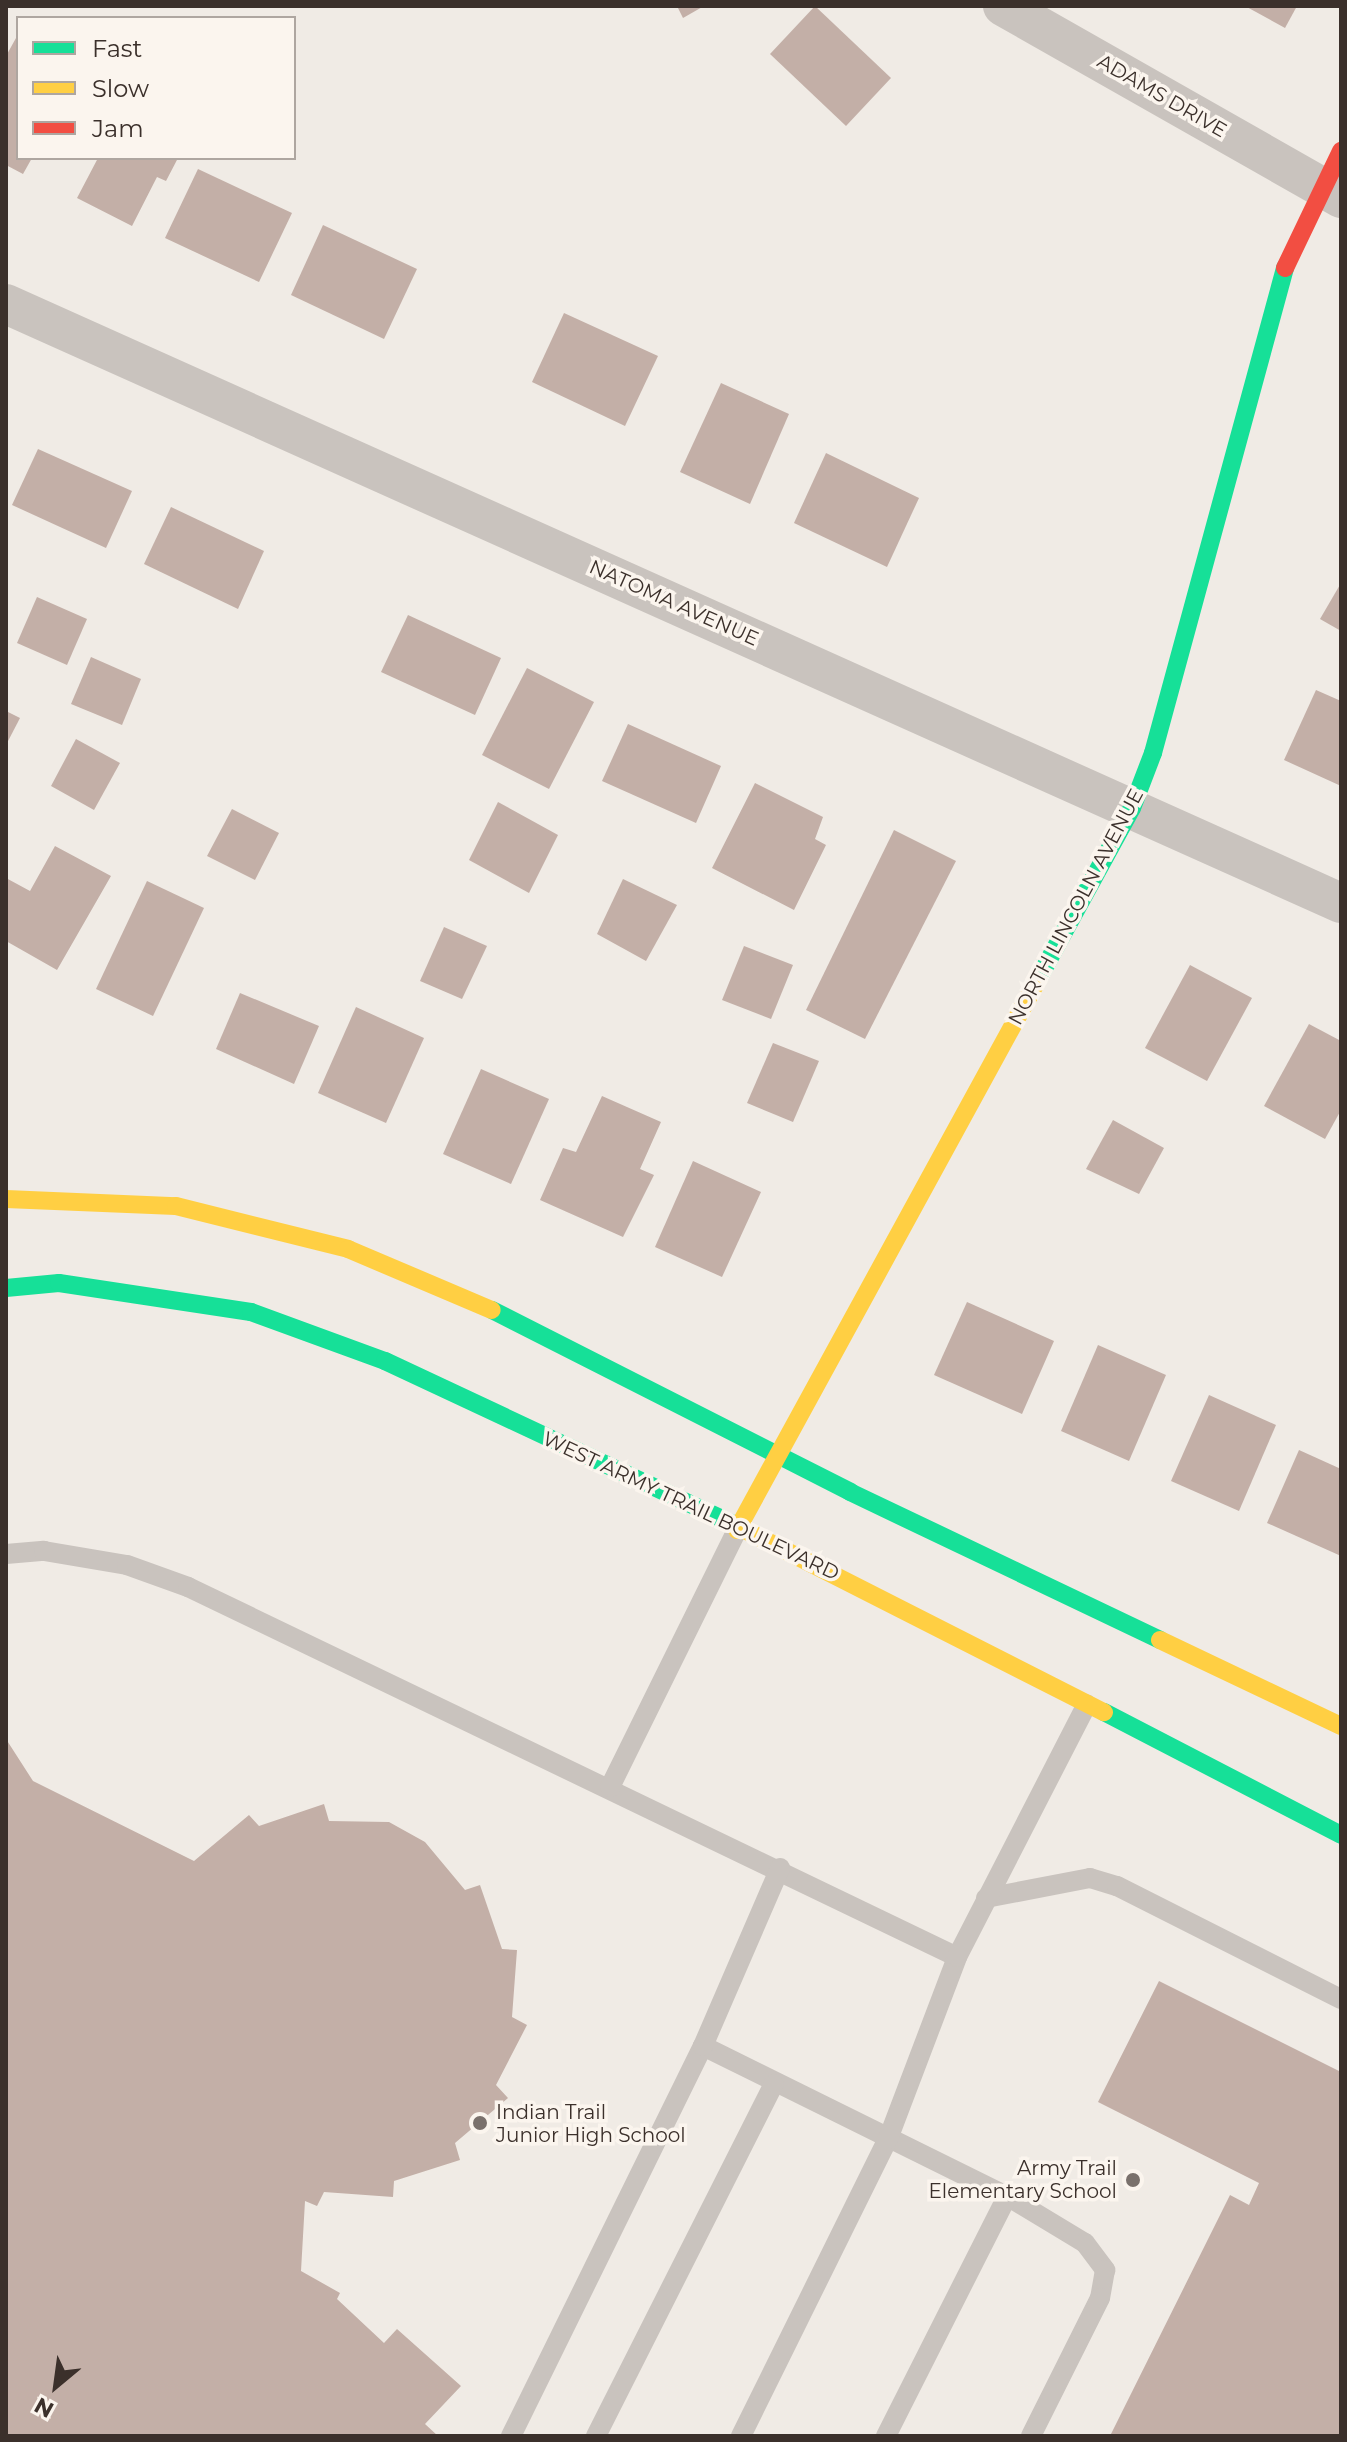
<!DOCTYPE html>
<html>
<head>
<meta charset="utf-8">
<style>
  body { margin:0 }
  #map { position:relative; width:1347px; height:2442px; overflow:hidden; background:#f0ebe5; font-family:Montserrat,sans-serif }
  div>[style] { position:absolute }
  .building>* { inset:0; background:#c3afa7 }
  .lane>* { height:20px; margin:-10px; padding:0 10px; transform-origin:10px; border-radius:10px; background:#c9c3be }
  .street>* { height:40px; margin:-20px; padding:0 20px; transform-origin:20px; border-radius:20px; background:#c9c3be }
  .fast>* { height:18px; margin:-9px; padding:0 9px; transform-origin:9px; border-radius:9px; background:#16e098 }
  .slow>* { height:18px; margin:-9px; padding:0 9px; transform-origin:9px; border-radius:9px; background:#ffcf43 }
  .jam>* { height:18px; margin:-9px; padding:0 9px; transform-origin:9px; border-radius:9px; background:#f24e42 }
  .dots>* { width:22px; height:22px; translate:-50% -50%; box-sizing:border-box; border:4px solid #fbf5ee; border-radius:50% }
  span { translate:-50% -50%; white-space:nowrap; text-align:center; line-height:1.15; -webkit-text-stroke:7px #fbf5ee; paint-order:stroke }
  .street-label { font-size:20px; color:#3b302b }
  .poi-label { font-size:20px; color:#3b302b }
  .left { translate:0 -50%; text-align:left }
  .right { translate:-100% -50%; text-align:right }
  .frame { position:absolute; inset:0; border:8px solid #3b302b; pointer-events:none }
  .legend { position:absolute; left:16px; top:16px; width:280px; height:144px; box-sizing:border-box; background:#fbf5ee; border:2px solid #aea6a0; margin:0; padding:10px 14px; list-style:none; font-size:24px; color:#3b302b }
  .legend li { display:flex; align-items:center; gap:16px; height:40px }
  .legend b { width:40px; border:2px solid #aea6a0 }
  .north { position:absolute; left:16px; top:2346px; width:80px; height:80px; -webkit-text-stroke:6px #fbf5ee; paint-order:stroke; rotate:209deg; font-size:22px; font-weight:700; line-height:32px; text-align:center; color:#3b302b }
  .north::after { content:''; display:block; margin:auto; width:28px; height:36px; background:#3b302b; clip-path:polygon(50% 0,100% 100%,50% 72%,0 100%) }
</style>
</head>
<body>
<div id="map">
  <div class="building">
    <i style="clip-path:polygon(677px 6px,704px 6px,683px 18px)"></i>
    <i style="clip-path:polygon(815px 6px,891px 78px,846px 126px,770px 54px)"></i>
    <i style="clip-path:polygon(1245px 6px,1297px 6px,1285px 28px)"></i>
    <i style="clip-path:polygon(16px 38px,18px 158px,32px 158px,23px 174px,6px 165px,6px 56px)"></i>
    <i style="clip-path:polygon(98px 158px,178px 158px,166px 181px,157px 177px,132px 226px,77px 198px)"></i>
    <i style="clip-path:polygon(198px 169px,292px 213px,259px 282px,165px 238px)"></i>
    <i style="clip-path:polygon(323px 225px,417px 269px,384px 339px,291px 295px)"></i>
    <i style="clip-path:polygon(564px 313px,658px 356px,625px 426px,532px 382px)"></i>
    <i style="clip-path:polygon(721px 383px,789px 414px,750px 504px,680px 472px)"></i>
    <i style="clip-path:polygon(38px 449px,132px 491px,106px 548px,12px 505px)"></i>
    <i style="clip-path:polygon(826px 453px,919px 498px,887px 567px,794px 523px)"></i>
    <i style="clip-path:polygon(171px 507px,264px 551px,238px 609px,144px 564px)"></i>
    <i style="clip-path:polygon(1341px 583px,1341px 631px,1320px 619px)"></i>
    <i style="clip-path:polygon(37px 597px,87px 619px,67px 665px,17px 643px)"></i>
    <i style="clip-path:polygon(408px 615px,501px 658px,475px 715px,381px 672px)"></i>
    <i style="clip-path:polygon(91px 657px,141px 679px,122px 725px,71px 704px)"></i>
    <i style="clip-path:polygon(527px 668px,594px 702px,549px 789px,482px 755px)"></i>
    <i style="clip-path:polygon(1316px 690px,1341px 701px,1341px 786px,1284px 760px)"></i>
    <i style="clip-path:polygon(6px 711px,20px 718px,6px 745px)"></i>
    <i style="clip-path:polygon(628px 724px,721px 766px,696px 823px,602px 781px)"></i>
    <i style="clip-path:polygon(76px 739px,120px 763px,94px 810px,51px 786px)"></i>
    <i style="clip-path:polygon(755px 783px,823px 817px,815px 839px,826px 845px,794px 910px,712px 868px)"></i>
    <i style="clip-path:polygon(498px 802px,558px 835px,529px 893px,469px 860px)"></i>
    <i style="clip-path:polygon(232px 809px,279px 833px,255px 880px,207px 856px)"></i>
    <i style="clip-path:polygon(894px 830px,956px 861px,865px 1039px,806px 1010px)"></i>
    <i style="clip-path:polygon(55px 846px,111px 876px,57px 970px,6px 941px,6px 878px,30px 891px)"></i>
    <i style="clip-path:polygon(623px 879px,677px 905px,646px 961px,597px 934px)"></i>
    <i style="clip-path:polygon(147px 881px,204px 908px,153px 1016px,96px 989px)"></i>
    <i style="clip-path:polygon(444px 927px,487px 946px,462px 999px,420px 981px)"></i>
    <i style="clip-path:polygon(744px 946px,793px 965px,771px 1019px,722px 1000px)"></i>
    <i style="clip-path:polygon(1190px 965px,1252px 998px,1207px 1081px,1145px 1048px)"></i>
    <i style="clip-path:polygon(240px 993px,319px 1026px,294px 1084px,216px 1049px)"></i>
    <i style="clip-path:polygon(356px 1007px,424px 1038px,386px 1123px,318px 1093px)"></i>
    <i style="clip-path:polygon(1309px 1024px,1341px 1041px,1341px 1110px,1325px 1139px,1264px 1106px)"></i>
    <i style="clip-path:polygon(773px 1043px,819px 1061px,793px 1122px,747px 1103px)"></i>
    <i style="clip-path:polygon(481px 1069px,549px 1099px,511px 1184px,443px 1154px)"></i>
    <i style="clip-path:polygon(602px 1096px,661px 1122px,640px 1169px,654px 1175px,623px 1237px,540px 1200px,563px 1148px,576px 1152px)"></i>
    <i style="clip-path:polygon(1113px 1120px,1164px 1148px,1139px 1194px,1086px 1169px)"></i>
    <i style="clip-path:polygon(693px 1161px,761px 1192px,722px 1277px,655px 1247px)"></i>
    <i style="clip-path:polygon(967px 1302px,1054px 1341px,1022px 1414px,934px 1375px)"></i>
    <i style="clip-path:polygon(1098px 1345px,1166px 1375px,1129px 1461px,1061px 1431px)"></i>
    <i style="clip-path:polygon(1209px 1395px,1276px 1425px,1239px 1511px,1171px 1481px)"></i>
    <i style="clip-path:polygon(1299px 1450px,1341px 1469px,1341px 1556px,1267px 1523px)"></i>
    <i style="clip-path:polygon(6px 1739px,33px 1781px,194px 1861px,249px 1815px,259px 1826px,324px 1804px,329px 1821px,389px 1822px,425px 1842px,465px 1890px,480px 1885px,502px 1949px,517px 1950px,512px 2017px,527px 2025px,496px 2085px,508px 2098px,455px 2143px,460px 2160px,394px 2181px,393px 2197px,324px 2192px,317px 2206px,305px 2201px,301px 2271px,340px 2293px,337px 2299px,384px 2343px,397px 2329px,461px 2386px,425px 2424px,438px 2436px,6px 2436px)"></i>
    <i style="clip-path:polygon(1159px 1981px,1341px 2072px,1341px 2436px,1110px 2436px,1230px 2195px,1249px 2205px,1259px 2183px,1098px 2102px)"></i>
  </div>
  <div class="lane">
    <i style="left:6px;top:1554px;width:38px;rotate:-5deg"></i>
    <i style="left:44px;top:1551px;width:84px;rotate:9.6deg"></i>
    <i style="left:127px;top:1565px;width:65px;rotate:19.8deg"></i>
    <i style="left:188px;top:1587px;width:853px;rotate:25.69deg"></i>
    <i style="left:610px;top:1787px;width:287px;rotate:-63.7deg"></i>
    <i style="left:986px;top:1898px;width:106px;rotate:-10.9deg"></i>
    <i style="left:1090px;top:1878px;width:28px;rotate:17deg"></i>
    <i style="left:1117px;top:1886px;width:251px;rotate:26.8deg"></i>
    <i style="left:703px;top:2046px;width:339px;rotate:26.3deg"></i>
    <i style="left:1007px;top:2196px;width:91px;rotate:31.1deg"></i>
    <i style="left:1085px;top:2243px;width:34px;rotate:53deg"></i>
    <i style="left:1105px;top:2270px;width:28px;rotate:100deg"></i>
    <i style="left:1100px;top:2298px;width:154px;rotate:116.6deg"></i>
    <i style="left:511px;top:2436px;width:435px;rotate:-63.8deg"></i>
    <i style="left:703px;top:2046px;width:194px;rotate:-66.6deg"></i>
    <i style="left:596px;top:2436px;width:394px;rotate:-63.2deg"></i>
    <i style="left:741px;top:2436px;width:331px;rotate:-63.7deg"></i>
    <i style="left:888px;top:2139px;width:195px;rotate:-69.2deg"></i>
    <i style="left:957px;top:1957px;width:284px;rotate:-62.8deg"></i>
    <i style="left:886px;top:2436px;width:269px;rotate:-63.2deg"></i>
  </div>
  <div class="street">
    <i style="left:1003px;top:6px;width:389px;rotate:29.6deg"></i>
    <i style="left:6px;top:304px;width:1463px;rotate:24.17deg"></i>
  </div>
  <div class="fast">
    <i style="left:1035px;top:985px;width:202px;rotate:-61.3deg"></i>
    <i style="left:1132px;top:808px;width:59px;rotate:-69.1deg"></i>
    <i style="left:1153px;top:753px;width:503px;rotate:-74.77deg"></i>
    <i style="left:6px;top:1288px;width:53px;rotate:-5.4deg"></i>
    <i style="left:59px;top:1283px;width:194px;rotate:8.6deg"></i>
    <i style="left:251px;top:1312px;width:143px;rotate:20.1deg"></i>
    <i style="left:385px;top:1361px;width:384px;rotate:25.1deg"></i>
    <i style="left:492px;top:1310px;width:402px;rotate:26.9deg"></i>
    <i style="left:850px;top:1492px;width:344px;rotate:25.5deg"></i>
    <i style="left:1104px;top:1712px;width:267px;rotate:27.4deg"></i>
  </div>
  <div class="slow">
    <i style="left:6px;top:1199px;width:170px;rotate:2.4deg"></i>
    <i style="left:176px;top:1206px;width:177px;rotate:14deg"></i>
    <i style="left:348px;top:1249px;width:156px;rotate:23deg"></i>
    <i style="left:733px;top:1524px;width:416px;rotate:26.9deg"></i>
    <i style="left:737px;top:1530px;width:621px;rotate:-61.33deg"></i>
    <i style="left:1160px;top:1640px;width:200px;rotate:25.4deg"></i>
  </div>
  <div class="jam">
    <i style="left:1285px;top:268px;width:130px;rotate:-64.4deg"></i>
  </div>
  <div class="dots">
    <i style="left:480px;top:2123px;background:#7a716c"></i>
    <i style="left:1133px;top:2180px;background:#7a716c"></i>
  </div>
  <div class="street-label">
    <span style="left:1162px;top:96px;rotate:30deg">ADAMS DRIVE</span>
    <span style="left:674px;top:603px;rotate:24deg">NATOMA AVENUE</span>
    <span style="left:1076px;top:907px;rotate:-62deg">NORTH LINCOLN AVENUE</span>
    <span style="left:691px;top:1506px;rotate:25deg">WEST ARMY TRAIL BOULEVARD</span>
  </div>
  <div class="poi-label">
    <span class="left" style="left:496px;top:2124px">Indian Trail<br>Junior High School</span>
    <span class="right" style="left:1117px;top:2180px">Army Trail<br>Elementary School</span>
  </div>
  <div class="frame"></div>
  <ul class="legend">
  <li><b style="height:10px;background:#16e098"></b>Fast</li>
  <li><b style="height:10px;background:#ffcf43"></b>Slow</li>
  <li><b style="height:10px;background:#f24e42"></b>Jam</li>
  </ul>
  <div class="north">N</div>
</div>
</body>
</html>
